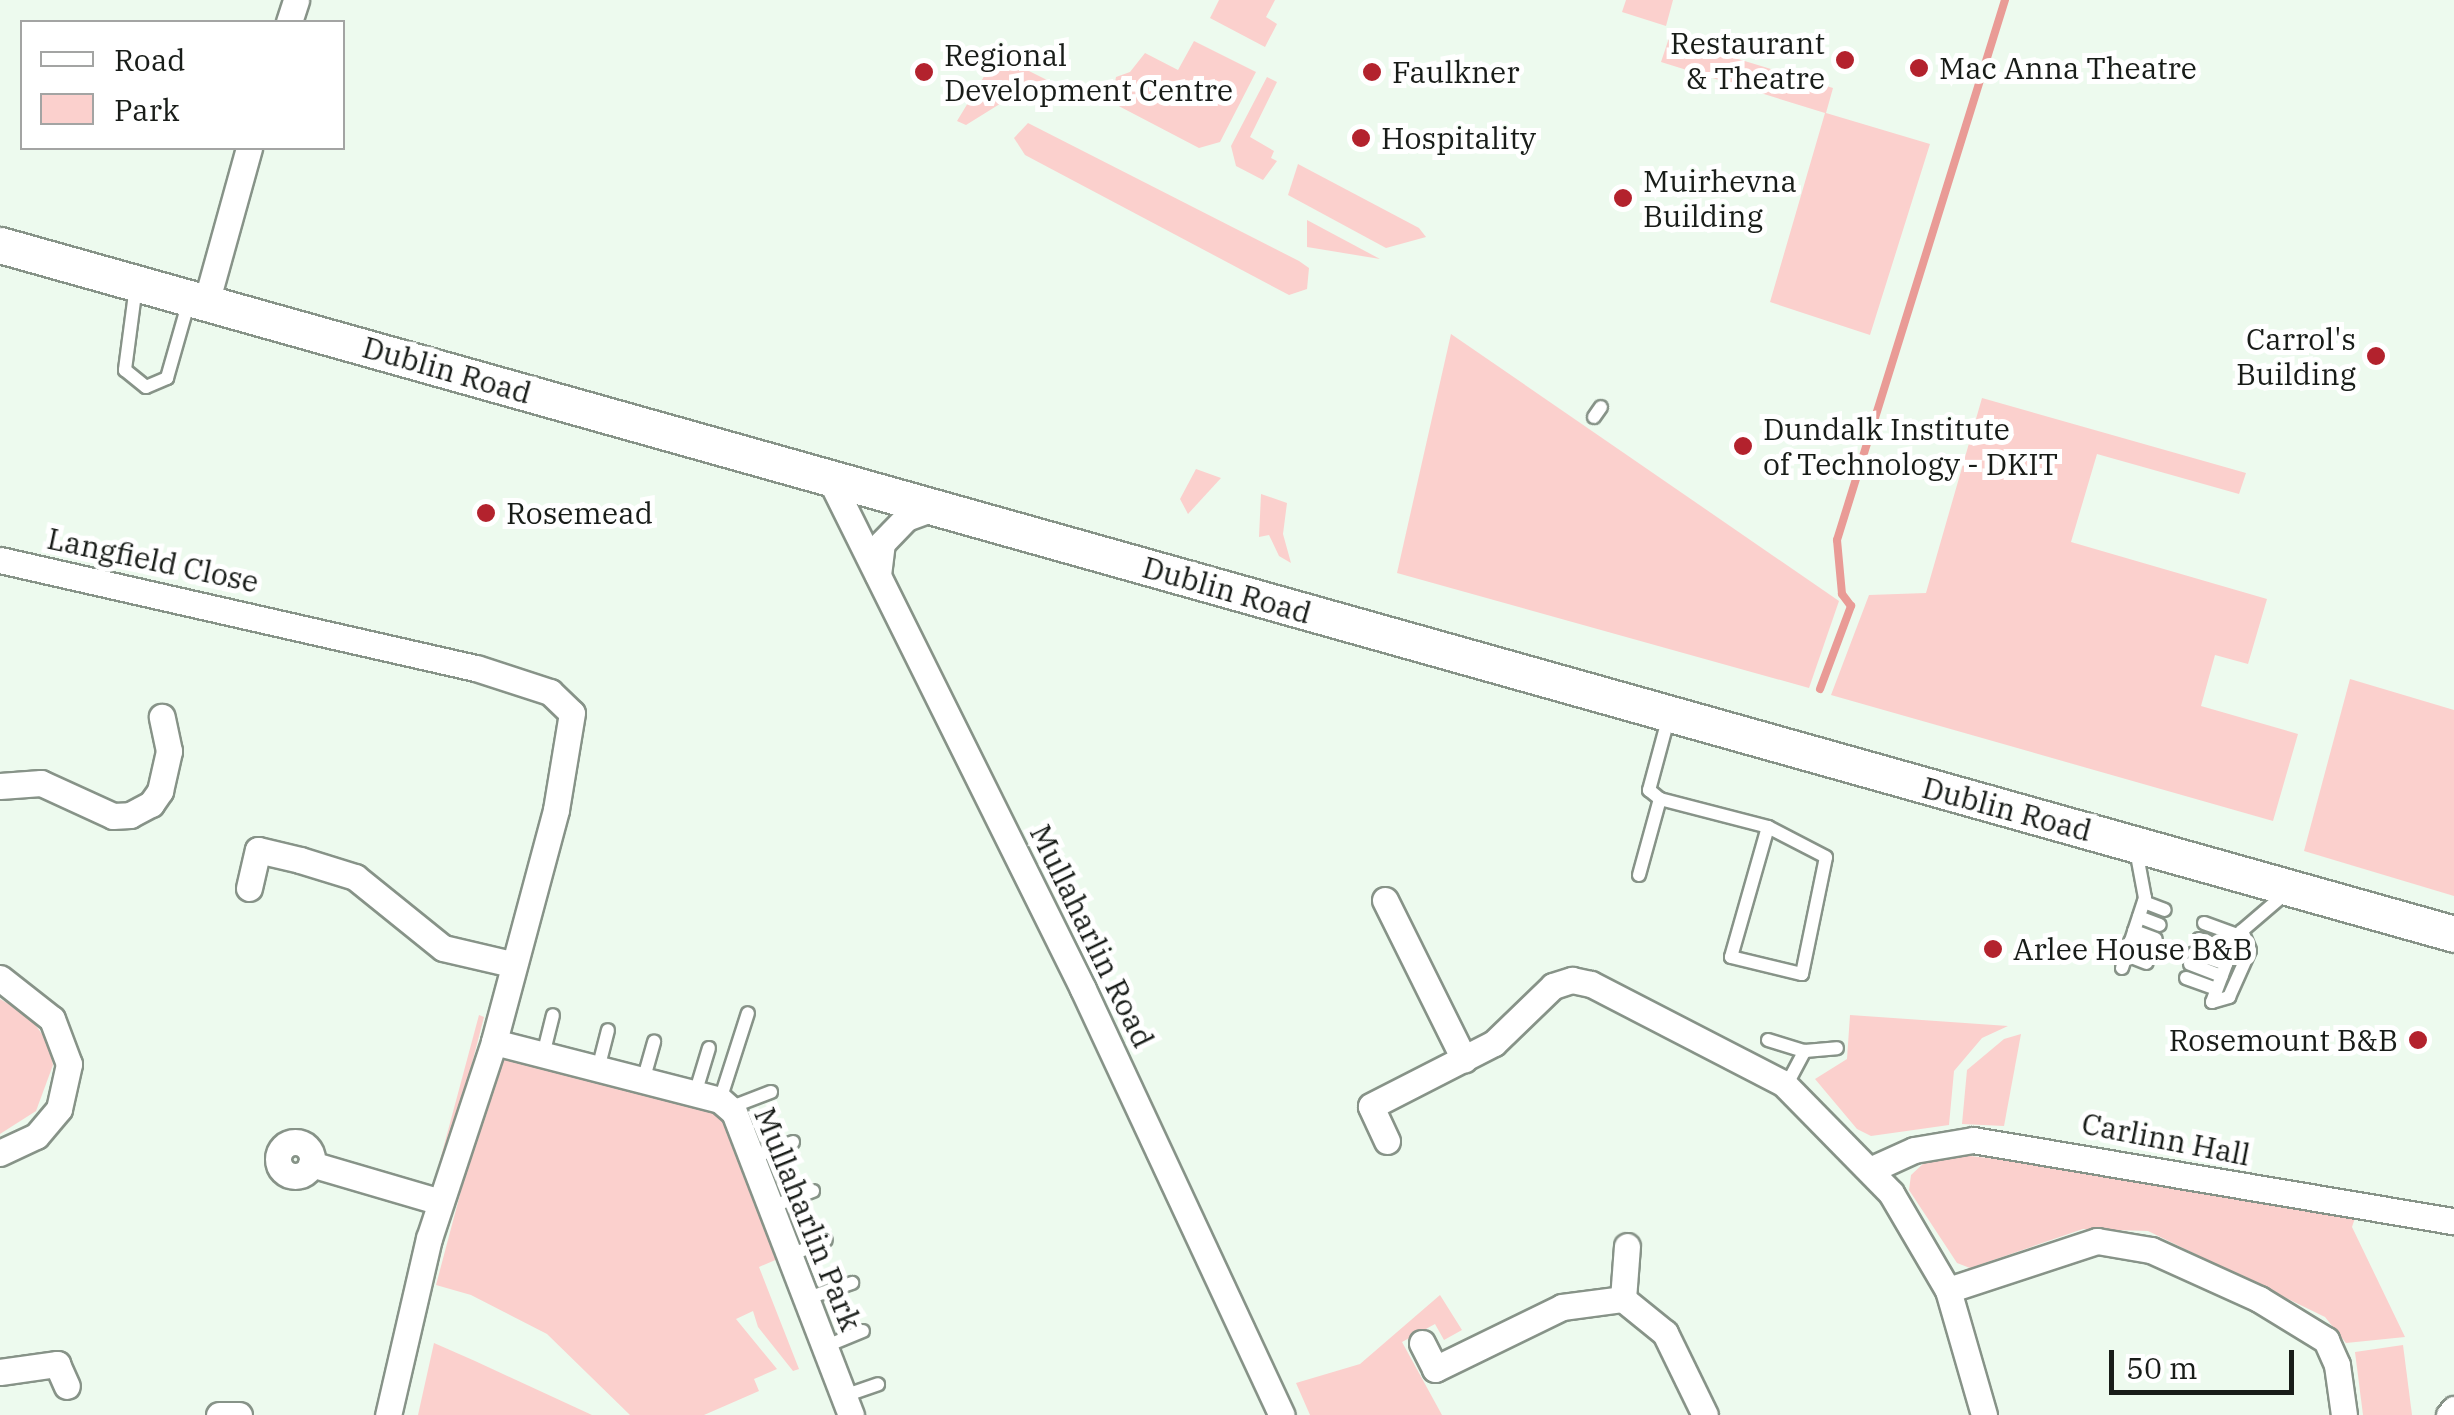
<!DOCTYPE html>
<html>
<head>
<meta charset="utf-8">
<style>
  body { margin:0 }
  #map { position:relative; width:2454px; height:1415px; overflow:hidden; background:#edfaee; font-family:"IBM Plex Serif",serif }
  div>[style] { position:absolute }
  .green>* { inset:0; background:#fbd0cd }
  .stream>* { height:8px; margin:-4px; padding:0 4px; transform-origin:4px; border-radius:4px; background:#e99b96 }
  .roads { filter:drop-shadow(2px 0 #879388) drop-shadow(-2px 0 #879388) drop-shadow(0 2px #879388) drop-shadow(0 -2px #879388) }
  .service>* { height:12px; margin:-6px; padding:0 6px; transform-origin:6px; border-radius:6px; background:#fff }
  .minor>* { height:25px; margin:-12.5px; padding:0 12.5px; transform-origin:12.5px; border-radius:12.5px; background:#fff }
  .minor>.ring { margin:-12.5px; padding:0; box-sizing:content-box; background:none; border:25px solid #fff; border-radius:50% }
  .secondary>* { height:35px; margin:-17.5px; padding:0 17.5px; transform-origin:17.5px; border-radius:17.5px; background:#fff }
  .dots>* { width:28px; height:28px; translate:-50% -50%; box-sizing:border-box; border:5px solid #fff; border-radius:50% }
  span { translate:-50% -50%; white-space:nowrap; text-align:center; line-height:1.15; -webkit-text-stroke:10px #fff; paint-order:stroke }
  .poi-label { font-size:30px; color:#181c18 }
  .right { translate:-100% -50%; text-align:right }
  .left { translate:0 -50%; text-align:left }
  .street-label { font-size:30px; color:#181c18 }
  .legend { position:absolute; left:20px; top:20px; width:325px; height:130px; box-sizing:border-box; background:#fff; border:2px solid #a3a4a3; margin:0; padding:12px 18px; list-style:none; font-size:30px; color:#181c18 }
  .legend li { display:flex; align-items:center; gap:20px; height:50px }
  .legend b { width:50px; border:2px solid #a3a4a3 }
  .scale { position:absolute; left:2109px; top:1350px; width:185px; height:45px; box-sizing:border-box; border:5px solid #181c18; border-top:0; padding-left:12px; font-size:30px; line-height:35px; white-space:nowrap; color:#181c18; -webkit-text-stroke:8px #fff; paint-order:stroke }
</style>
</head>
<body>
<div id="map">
  <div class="green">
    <i style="clip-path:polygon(1219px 0,1275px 0,1266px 17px,1277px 24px,1265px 47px,1210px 18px)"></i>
    <i style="clip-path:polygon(1626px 0,1673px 0,1666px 26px,1622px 12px)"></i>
    <i style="clip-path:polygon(1669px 38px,1833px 88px,1826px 113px,1930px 144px,1870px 335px,1770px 302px,1825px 113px,1661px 62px)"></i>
    <i style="clip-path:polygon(1194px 41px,1256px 72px,1220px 142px,1199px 148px,1111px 102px,1116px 77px,1130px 72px,1145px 53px,1178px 70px)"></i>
    <i style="clip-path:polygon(997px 55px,1047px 80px,1041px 92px,1003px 102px,966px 125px,957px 121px)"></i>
    <i style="clip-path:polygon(1267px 77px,1277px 82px,1250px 137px,1274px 151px,1271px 158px,1277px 161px,1263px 180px,1236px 166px,1231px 146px)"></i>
    <i style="clip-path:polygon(1028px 123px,1299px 261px,1309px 268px,1307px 289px,1289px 295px,1025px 155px,1014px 138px)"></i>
    <i style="clip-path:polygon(1298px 164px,1419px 228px,1426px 237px,1386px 248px,1288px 195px)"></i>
    <i style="clip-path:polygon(1307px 220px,1380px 259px,1307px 247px)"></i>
    <i style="clip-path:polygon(1451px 334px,1839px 601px,1809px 688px,1397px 573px)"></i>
    <i style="clip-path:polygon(1982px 398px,2246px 473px,2239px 494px,2097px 454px,2071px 542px,2267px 599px,2248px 664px,2215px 655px,2201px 706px,2298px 734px,2273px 821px,1831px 695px,1869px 595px,1926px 593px)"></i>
    <i style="clip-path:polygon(1196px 469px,1221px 478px,1188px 514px,1180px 499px)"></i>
    <i style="clip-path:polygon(1261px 494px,1287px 503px,1283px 534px,1291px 563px,1279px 556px,1269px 535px,1259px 537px)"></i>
    <i style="clip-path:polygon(2350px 679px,2454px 710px,2454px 896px,2304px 851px)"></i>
    <i style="clip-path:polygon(0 999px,28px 1015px,48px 1042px,53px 1065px,36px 1111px,0 1134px)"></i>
    <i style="clip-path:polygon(479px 1015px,484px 1017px,445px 1167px,435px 1179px)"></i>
    <i style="clip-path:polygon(1850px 1015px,2008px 1026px,1982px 1038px,1954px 1071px,1949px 1125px,1871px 1136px,1857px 1129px,1815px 1079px,1847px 1059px)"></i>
    <i style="clip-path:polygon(2021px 1034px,2004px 1126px,1962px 1124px,1967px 1070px,2004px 1039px)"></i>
    <i style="clip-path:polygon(506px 1056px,701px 1101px,722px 1115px,780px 1258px,759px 1267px,799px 1369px,793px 1371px,758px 1327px,753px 1311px,736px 1319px,777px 1369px,754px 1379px,759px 1391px,704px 1415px,630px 1415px,547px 1334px,471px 1295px,436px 1285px,493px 1070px)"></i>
    <i style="clip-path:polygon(1962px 1155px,2080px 1169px,2355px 1218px,2352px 1227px,2405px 1337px,2346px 1343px,2325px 1317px,2148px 1231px,2083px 1229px,1970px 1268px,1957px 1263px,1909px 1190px,1911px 1175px,1926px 1161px)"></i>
    <i style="clip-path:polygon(1440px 1295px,1462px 1330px,1444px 1340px,1435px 1324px,1402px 1342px,1442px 1415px,1310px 1415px,1296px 1383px,1360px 1364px)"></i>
    <i style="clip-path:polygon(434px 1343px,475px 1361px,592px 1415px,418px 1415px)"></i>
    <i style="clip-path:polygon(2403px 1345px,2412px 1415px,2363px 1415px,2355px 1352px)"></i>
  </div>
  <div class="stream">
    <i style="left:1820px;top:689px;width:89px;rotate:-69.5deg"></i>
    <i style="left:1851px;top:606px;width:15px;rotate:-127deg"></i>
    <i style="left:1842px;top:594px;width:54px;rotate:-95.3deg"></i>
    <i style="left:1837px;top:540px;width:566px;rotate:-72.72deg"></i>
  </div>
  <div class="roads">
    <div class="service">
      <i style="left:136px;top:286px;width:85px;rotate:97.5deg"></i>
      <i style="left:125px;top:370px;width:27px;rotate:39deg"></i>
      <i style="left:146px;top:387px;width:23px;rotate:-23deg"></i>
      <i style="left:167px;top:378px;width:80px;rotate:-74.1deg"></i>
      <i style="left:1594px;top:417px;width:12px;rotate:-55deg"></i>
      <i style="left:1669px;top:716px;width:77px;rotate:105.1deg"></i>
      <i style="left:1649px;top:790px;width:14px;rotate:39deg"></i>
      <i style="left:1660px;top:799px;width:112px;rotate:14.5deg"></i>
      <i style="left:1768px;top:827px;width:135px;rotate:105.9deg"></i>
      <i style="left:1731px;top:957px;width:73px;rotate:13.5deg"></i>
      <i style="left:1802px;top:974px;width:119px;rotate:-78.4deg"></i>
      <i style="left:1826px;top:857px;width:65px;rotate:-152.7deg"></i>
      <i style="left:1639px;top:875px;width:79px;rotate:-74.6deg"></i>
      <i style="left:2144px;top:902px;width:22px;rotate:21deg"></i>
      <i style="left:2139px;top:917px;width:22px;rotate:21deg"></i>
      <i style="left:2204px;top:923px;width:35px;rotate:20deg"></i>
      <i style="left:2134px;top:931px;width:23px;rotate:20deg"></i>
      <i style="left:2199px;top:939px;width:34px;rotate:19deg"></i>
      <i style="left:2130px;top:942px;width:23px;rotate:20deg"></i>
      <i style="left:2194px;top:953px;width:34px;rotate:19deg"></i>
      <i style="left:2126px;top:955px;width:22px;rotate:21deg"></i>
      <i style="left:2190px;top:964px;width:34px;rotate:21deg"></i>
      <i style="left:2122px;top:968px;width:74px;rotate:-71.8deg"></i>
      <i style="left:2145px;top:898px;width:49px;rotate:-100.6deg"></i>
      <i style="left:2186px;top:978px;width:32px;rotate:20deg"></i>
      <i style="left:2212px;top:1002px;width:72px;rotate:-69.5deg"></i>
      <i style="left:2237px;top:935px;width:65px;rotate:-40.6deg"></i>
      <i style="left:2212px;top:1002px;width:18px;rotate:-16deg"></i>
      <i style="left:2229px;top:997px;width:51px;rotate:-65.9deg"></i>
      <i style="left:2250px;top:950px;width:21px;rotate:-113deg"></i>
      <i style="left:1768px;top:1040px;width:39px;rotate:17deg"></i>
      <i style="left:1805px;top:1051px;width:32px;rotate:-5deg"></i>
      <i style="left:543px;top:1055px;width:41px;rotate:-76deg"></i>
      <i style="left:598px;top:1069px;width:40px;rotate:-75.6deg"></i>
      <i style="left:643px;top:1081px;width:41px;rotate:-74.2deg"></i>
      <i style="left:1786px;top:1086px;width:40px;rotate:-62deg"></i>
      <i style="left:695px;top:1094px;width:48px;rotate:-73.1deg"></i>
      <i style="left:720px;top:1100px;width:91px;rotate:-72.2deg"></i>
      <i style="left:729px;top:1108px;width:45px;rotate:-20.9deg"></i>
      <i style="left:752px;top:1158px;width:44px;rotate:-21.3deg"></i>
      <i style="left:771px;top:1207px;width:45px;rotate:-20.9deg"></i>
      <i style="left:789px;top:1256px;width:40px;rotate:-23.4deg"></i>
      <i style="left:805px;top:1299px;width:50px;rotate:-18.8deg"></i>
      <i style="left:824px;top:1347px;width:42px;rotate:-22.3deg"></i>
      <i style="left:844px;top:1396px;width:36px;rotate:-19deg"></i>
    </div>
    <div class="minor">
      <i style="left:289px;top:22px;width:23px;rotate:-72deg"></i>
      <i style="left:206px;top:303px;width:161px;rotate:-74.5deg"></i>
      <i style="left:830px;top:479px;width:569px;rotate:63.61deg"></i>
      <i style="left:1083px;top:989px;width:470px;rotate:65deg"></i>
      <i style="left:0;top:560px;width:488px;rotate:12.8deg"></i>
      <i style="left:476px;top:668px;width:78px;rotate:18deg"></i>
      <i style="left:550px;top:692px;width:30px;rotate:44deg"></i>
      <i style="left:572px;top:713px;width:98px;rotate:99.4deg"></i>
      <i style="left:556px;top:810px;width:240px;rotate:105deg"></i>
      <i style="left:494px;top:1042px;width:206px;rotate:108.3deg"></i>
      <i style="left:429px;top:1238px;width:182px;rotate:103deg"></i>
      <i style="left:878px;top:575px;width:32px;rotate:-83deg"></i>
      <i style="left:882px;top:543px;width:35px;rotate:-46deg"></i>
      <i style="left:906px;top:518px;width:29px;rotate:-20deg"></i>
      <i style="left:0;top:786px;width:41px;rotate:-4.2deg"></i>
      <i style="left:41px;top:783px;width:79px;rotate:24.6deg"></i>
      <i style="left:113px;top:816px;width:17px;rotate:-3deg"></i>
      <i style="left:130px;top:815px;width:24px;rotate:-28deg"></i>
      <i style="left:151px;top:804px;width:16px;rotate:-55deg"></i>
      <i style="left:160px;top:791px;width:41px;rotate:-77.3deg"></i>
      <i style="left:169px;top:751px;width:35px;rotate:-102deg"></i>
      <i style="left:249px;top:888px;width:39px;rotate:-77deg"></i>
      <i style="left:258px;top:850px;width:43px;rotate:13.4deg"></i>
      <i style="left:300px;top:860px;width:58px;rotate:17.2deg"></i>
      <i style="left:355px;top:877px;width:113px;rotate:38.9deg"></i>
      <i style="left:443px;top:948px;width:71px;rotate:13.1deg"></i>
      <i style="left:1385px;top:900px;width:178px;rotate:63.6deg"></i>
      <i style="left:0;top:978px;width:66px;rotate:38.3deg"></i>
      <i style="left:52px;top:1019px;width:48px;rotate:69.3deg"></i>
      <i style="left:69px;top:1064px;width:46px;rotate:102.5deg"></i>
      <i style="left:59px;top:1109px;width:35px;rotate:130deg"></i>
      <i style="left:36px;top:1136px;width:40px;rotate:155deg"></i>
      <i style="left:494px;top:1042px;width:233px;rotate:14.4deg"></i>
      <i style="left:720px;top:1100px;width:18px;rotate:41deg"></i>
      <i style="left:734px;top:1112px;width:325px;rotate:68.9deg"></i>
      <i style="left:1387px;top:1141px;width:38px;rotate:-115deg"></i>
      <i style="left:1371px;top:1106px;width:138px;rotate:-27.1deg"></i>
      <i style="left:1494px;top:1043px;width:82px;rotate:-44deg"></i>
      <i style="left:1553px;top:986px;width:20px;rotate:-18deg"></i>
      <i style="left:1572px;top:980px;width:19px;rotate:12deg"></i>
      <i style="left:1591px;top:984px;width:216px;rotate:27.3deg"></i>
      <i style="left:1783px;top:1083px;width:154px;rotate:45.5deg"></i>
      <i style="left:1891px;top:1193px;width:113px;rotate:59.6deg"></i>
      <i style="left:1948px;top:1290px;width:130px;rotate:73.9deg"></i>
      <i class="ring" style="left:278px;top:1142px;width:9px;height:9px"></i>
      <i style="left:311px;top:1164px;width:135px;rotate:16.3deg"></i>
      <i style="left:1870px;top:1170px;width:48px;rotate:-24.4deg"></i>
      <i style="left:1914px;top:1150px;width:60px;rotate:-9.6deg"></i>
      <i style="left:1973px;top:1140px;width:488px;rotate:9.6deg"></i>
      <i style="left:1948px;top:1290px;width:157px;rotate:-18.2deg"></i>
      <i style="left:2097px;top:1241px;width:55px;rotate:9.5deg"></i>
      <i style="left:2151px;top:1250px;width:119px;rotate:24.4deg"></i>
      <i style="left:2259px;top:1299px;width:79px;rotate:31.5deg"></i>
      <i style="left:2326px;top:1340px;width:27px;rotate:66deg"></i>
      <i style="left:2337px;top:1365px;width:50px;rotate:82deg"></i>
      <i style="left:1623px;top:1299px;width:53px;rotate:-85.7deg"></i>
      <i style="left:1422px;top:1343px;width:29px;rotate:63deg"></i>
      <i style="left:1435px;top:1369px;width:141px;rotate:-26deg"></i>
      <i style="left:1562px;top:1307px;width:62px;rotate:-7.5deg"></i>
      <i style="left:1623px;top:1299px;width:54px;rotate:39deg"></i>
      <i style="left:1665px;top:1333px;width:91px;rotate:64deg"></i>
      <i style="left:0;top:1372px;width:58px;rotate:-8deg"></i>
      <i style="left:57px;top:1364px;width:24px;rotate:66deg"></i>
      <i style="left:219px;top:1415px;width:20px"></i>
      <i style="left:2449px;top:1415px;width:8px;rotate:-50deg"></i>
    </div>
    <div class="secondary">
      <i style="left:0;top:245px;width:2549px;rotate:15.68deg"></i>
    </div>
  </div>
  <div class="dots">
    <i style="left:1845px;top:60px;background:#b3222d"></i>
    <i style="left:1919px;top:68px;background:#b3222d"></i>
    <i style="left:924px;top:72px;background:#b3222d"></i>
    <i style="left:1372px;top:72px;background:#b3222d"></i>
    <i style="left:1361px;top:138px;background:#b3222d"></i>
    <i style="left:1623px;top:198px;background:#b3222d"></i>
    <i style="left:2376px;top:356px;background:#b3222d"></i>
    <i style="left:1743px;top:446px;background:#b3222d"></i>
    <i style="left:486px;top:513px;background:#b3222d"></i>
    <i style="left:1993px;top:949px;background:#b3222d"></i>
    <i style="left:2418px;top:1040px;background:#b3222d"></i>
  </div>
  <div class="poi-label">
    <span class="right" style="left:1825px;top:60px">Restaurant<br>&amp; Theatre</span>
    <span class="left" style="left:944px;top:72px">Regional<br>Development Centre</span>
    <span class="left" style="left:1939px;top:68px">Mac Anna Theatre</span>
    <span class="left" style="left:1392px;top:72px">Faulkner</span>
    <span class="left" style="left:1381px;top:138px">Hospitality</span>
    <span class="left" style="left:1643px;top:198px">Muirhevna<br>Building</span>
    <span class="right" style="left:2356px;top:356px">Carrol's<br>Building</span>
    <span class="left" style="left:1763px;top:446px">Dundalk Institute<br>of Technology - DKIT</span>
    <span class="left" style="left:506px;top:513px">Rosemead</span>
    <span class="left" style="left:2013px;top:949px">Arlee House B&amp;B</span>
    <span class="right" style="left:2398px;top:1040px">Rosemount B&amp;B</span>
  </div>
  <div class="street-label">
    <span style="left:447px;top:370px;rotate:16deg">Dublin Road</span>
    <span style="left:153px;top:560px;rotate:12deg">Langfield Close</span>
    <span style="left:1227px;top:590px;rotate:16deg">Dublin Road</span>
    <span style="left:2007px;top:809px;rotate:15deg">Dublin Road</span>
    <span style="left:1092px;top:936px;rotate:64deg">Mullaharlin Road</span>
    <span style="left:2166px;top:1139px;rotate:11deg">Carlinn Hall</span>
    <span style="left:808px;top:1219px;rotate:68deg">Mullaharlin Park</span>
  </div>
  <ul class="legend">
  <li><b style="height:12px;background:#fff"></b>Road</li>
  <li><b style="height:28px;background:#fbd0cd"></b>Park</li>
  </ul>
  <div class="scale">50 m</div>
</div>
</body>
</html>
